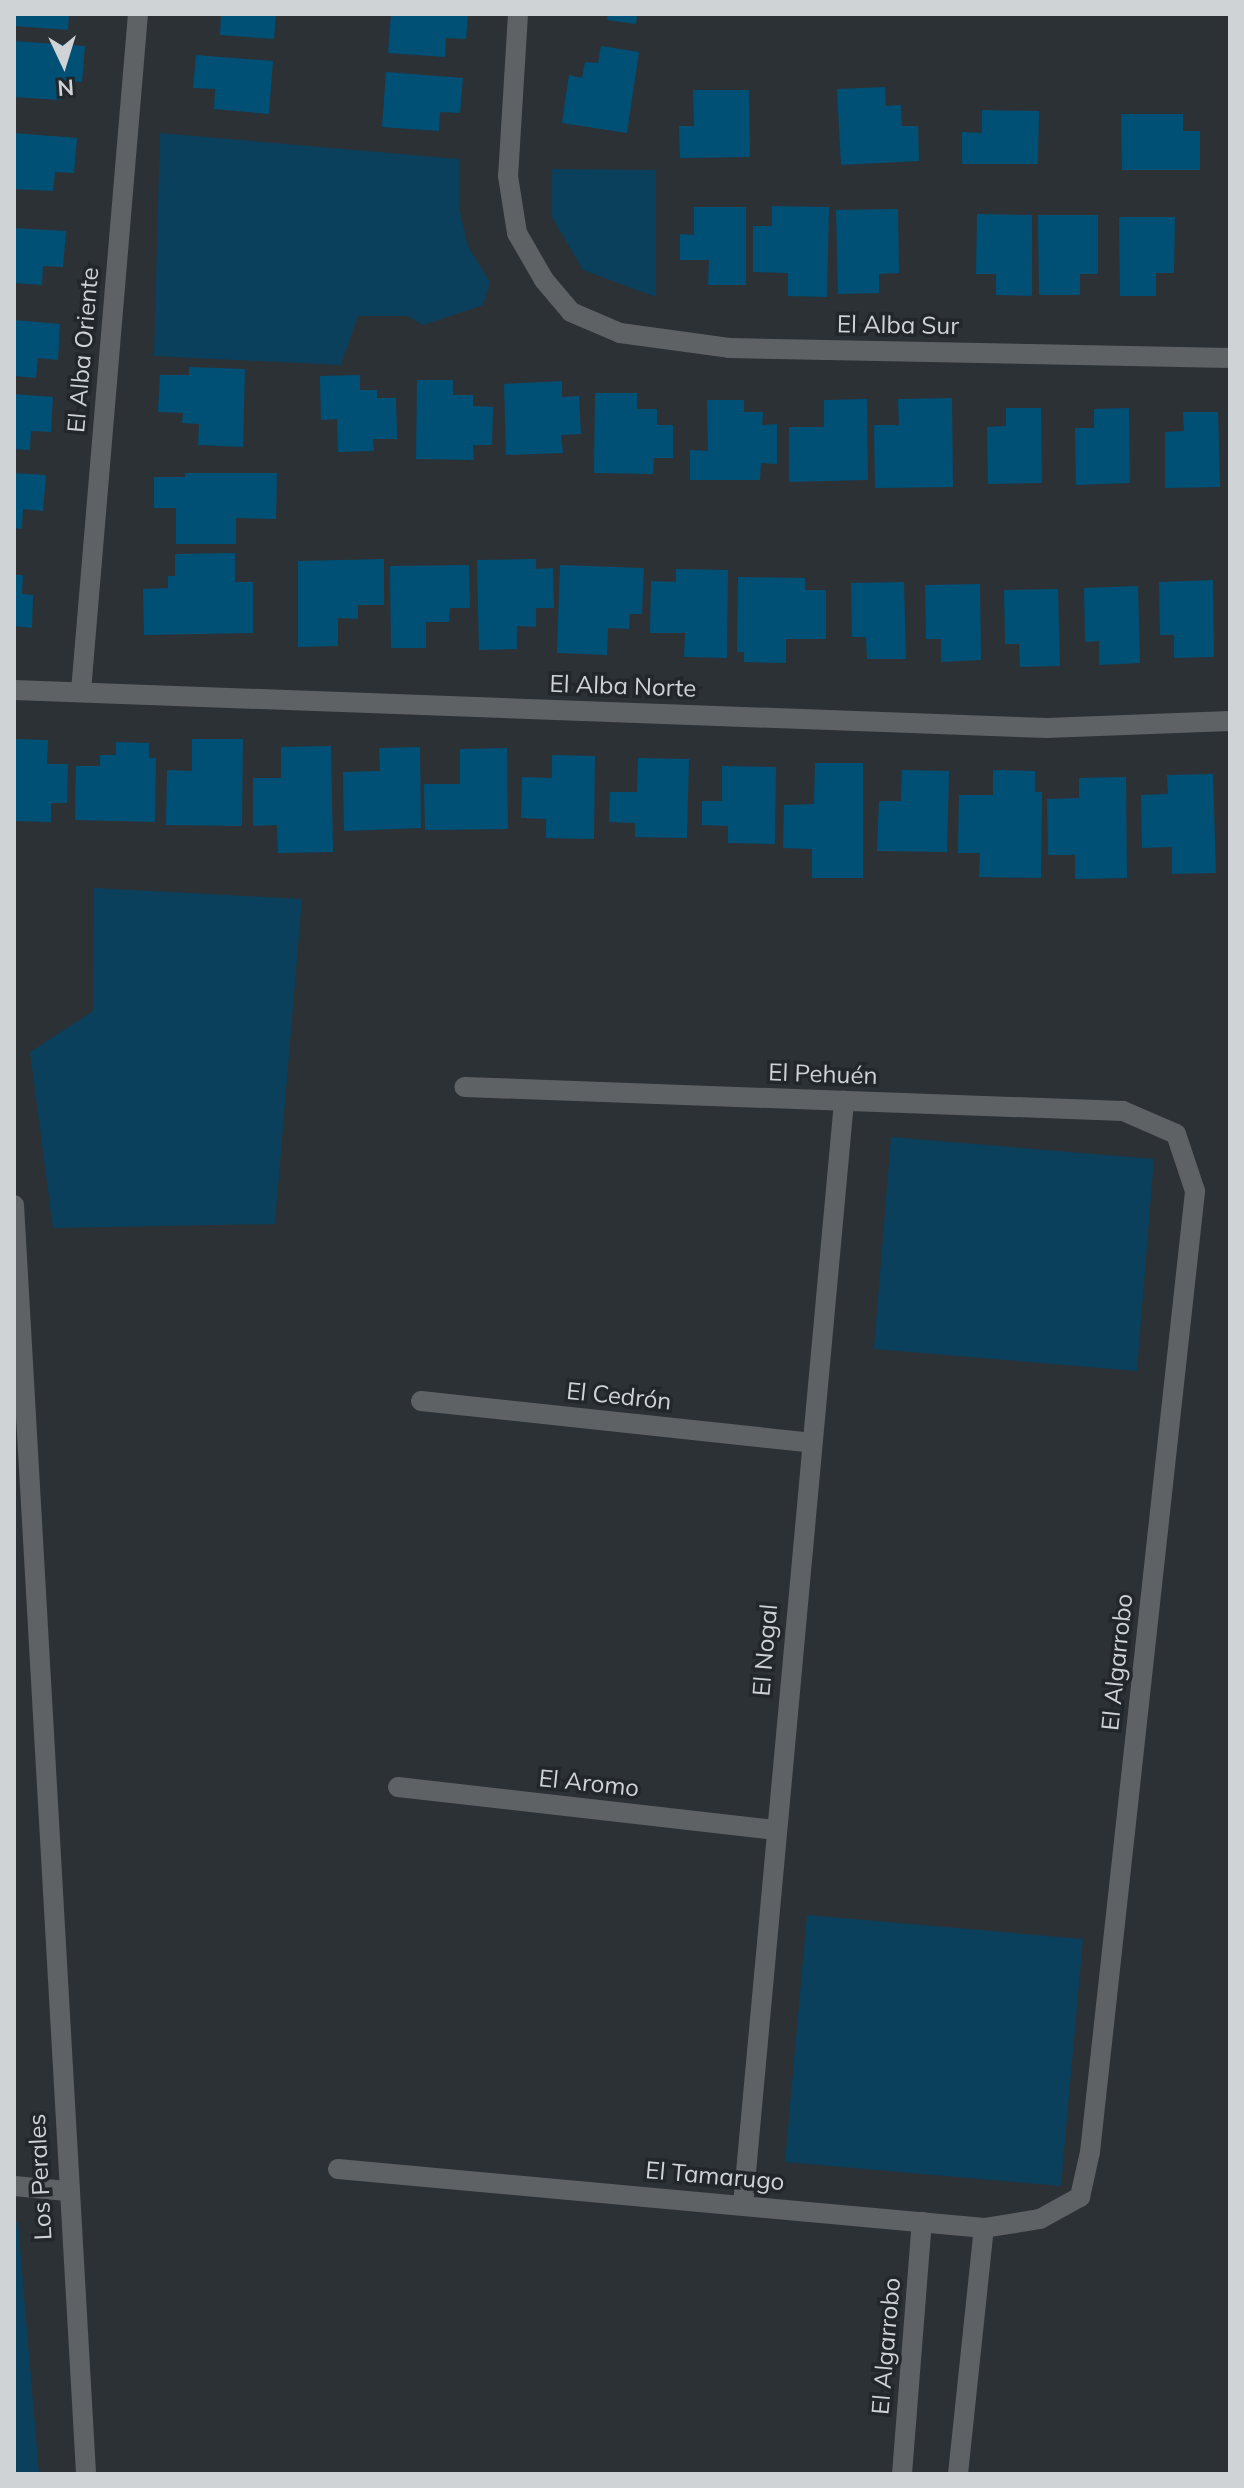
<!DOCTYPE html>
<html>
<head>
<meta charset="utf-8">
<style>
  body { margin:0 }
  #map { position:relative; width:1244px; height:2488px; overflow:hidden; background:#2c3135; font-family:Mulish,sans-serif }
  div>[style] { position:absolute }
  .green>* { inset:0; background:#0b405c }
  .building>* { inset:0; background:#005076 }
  .minor>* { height:20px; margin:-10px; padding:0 10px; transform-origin:10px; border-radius:10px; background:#5f6264 }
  span { translate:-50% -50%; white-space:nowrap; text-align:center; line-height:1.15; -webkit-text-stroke:7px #22272b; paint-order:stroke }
  .street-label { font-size:24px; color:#cfd3d5 }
  .frame { position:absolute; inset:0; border:16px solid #cfd3d5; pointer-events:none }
  .north { position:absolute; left:24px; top:24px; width:80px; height:80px; -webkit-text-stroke:6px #22272b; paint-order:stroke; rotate:176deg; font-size:22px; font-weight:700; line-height:32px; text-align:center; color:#cfd3d5 }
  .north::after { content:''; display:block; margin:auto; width:28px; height:36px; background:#cfd3d5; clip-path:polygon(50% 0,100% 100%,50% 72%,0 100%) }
</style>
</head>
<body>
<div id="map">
  <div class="green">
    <i style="clip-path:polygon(160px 133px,459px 159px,459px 207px,468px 246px,490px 282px,483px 305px,423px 325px,408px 316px,358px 316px,341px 365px,154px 356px)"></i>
    <i style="clip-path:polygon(552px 169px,656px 170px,656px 297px,583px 270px,552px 217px)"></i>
    <i style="clip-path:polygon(94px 888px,302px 899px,275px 1224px,53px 1228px,30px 1052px,93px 1011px)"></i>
    <i style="clip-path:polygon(891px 1137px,1154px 1159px,1137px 1371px,874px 1349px)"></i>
    <i style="clip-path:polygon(807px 1915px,1083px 1939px,1061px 2186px,785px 2162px)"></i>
    <i style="clip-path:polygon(14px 2221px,18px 2222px,39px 2474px,14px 2474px)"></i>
  </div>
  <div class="building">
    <i style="clip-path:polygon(14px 14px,69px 14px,68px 30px,14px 26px)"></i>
    <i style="clip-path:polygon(221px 14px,276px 14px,274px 39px,220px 35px)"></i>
    <i style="clip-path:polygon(391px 14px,468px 14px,466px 39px,446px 38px,445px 57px,388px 53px)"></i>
    <i style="clip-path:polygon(608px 14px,637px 14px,636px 24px,607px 20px)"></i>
    <i style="clip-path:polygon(14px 41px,85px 46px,82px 82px,62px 81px,61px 100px,14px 97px)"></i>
    <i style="clip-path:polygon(601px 46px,639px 52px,627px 133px,562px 123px,569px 75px,582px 78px,585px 62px,598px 63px)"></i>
    <i style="clip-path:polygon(196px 55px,273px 61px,269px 114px,214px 109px,215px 89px,193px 88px)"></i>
    <i style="clip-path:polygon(386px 72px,463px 78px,460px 113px,440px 112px,439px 131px,382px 127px)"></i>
    <i style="clip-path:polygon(885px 87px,886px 106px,901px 105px,902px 126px,918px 126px,919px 161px,841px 165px,837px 89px)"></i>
    <i style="clip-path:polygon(693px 90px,749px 90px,750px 157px,680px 158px,679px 126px,694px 126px)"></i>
    <i style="clip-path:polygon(982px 110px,1039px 111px,1038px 164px,962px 164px,962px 132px,982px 133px)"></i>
    <i style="clip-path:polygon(1121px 114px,1183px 114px,1183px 131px,1200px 131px,1200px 170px,1122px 170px)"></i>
    <i style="clip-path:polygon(14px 133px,77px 138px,74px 173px,55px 172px,53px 191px,14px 189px)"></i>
    <i style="clip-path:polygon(772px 206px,829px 207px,827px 297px,788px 296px,788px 273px,753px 272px,753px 226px,772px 226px)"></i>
    <i style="clip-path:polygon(694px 207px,746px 207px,746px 285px,708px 285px,709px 260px,680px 260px,680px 234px,694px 235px)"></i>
    <i style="clip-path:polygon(898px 209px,899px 273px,879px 274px,879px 293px,838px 294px,836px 210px)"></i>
    <i style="clip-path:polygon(977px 214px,1032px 215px,1032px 296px,996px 295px,996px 274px,976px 274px)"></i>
    <i style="clip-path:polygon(1038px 215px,1098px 215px,1098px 274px,1080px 274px,1080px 295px,1039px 295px)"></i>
    <i style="clip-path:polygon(1119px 217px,1175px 217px,1174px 273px,1156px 273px,1156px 296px,1120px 296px)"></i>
    <i style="clip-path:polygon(14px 228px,66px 231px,63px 267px,43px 266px,42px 285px,14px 283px)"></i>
    <i style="clip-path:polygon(14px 320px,60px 324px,58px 360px,38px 358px,36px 378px,14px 376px)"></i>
    <i style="clip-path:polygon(189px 367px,245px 369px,243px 447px,198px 445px,199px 424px,182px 423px,183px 413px,158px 412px,160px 375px,189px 375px)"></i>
    <i style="clip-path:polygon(360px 375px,360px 390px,377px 390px,377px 398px,396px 398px,397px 439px,373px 439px,374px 451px,338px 452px,337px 419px,321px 420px,320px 376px)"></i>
    <i style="clip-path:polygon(417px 380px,453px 380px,453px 395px,473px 395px,473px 406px,493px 407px,492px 445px,473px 445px,474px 460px,416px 459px)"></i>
    <i style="clip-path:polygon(562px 381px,562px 397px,579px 396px,581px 434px,561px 435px,563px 453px,506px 455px,504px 384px)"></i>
    <i style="clip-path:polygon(595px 393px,637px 393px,637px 409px,657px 409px,657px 425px,673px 425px,673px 458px,654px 458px,653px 474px,594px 473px)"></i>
    <i style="clip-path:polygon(14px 394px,53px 397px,51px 432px,31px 431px,30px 450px,14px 449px)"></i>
    <i style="clip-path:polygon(952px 398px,953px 487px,875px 488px,874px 425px,899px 425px,898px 399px)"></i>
    <i style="clip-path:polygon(867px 399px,868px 480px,789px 482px,789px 427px,824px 427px,824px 400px)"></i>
    <i style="clip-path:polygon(707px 400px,744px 400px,744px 412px,763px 412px,762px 425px,777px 424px,777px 464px,761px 463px,760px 480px,690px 480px,690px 450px,708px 451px)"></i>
    <i style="clip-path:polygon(1006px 408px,1041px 408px,1042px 483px,988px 484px,987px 427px,1006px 426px)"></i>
    <i style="clip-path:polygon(1129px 408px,1130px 483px,1076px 485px,1075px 428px,1094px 428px,1094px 409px)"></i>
    <i style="clip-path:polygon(1183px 412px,1218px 412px,1220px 487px,1165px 488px,1165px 432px,1184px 431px)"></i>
    <i style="clip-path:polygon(14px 473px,46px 475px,43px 511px,23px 509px,22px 529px,14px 528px)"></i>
    <i style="clip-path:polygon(185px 473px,277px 473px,276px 519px,236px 518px,236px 544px,176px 544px,176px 508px,154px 508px,154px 477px,185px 477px)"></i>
    <i style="clip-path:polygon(235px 553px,235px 582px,253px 582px,253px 633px,144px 635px,143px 589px,168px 588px,168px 576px,175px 576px,175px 554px)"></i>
    <i style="clip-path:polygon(384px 559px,384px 605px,358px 605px,358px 619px,338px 618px,338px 646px,298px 647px,298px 561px)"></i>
    <i style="clip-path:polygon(536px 559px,536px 569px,553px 568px,554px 608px,536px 608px,536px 627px,517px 626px,517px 649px,479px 650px,477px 560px)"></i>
    <i style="clip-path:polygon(469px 565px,470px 608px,450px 608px,449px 622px,426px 622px,426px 648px,391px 648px,390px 566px)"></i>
    <i style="clip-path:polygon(560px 565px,644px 568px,642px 614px,630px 614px,629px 629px,608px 628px,607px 655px,557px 653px)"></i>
    <i style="clip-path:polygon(676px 569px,728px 570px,727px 658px,684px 657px,685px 633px,650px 633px,651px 581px,676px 582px)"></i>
    <i style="clip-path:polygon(14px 575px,23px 575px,22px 594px,33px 595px,32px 628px,14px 626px)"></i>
    <i style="clip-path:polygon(738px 577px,805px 578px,805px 590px,826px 590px,826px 639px,786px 639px,786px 663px,744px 662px,744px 652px,737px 652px)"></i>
    <i style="clip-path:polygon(1213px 580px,1214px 657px,1174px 658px,1174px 635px,1160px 635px,1159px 582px)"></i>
    <i style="clip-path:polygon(904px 582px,906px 659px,867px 659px,866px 637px,852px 637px,851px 583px)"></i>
    <i style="clip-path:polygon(980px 584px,981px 660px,941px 662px,941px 639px,926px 639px,925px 585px)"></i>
    <i style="clip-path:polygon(1138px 586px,1140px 663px,1099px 665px,1099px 641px,1085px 642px,1084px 588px)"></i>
    <i style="clip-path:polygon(1058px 589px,1060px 666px,1020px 667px,1019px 644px,1005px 644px,1004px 590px)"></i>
    <i style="clip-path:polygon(14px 739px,48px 740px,47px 764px,68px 764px,67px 803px,51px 803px,51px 822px,14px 821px)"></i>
    <i style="clip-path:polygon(192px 739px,243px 739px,242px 826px,166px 825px,167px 770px,192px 771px)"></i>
    <i style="clip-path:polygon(116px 742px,149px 743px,149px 758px,156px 758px,155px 822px,75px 820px,76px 766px,100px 766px,100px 755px,116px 755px)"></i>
    <i style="clip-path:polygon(331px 746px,333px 852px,278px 853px,277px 825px,253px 826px,253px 778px,281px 778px,281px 747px)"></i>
    <i style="clip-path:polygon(420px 747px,421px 828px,344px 831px,343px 772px,380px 771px,379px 748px)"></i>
    <i style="clip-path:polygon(507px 748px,508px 829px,425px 830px,424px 784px,460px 784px,460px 749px)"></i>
    <i style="clip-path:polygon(552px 755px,595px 756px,594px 839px,546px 838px,546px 819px,521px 818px,522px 777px,552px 778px)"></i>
    <i style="clip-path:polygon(638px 758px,689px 759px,687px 838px,635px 837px,635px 823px,609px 822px,610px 792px,637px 792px)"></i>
    <i style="clip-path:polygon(815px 763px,863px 763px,863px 878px,812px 878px,812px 849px,783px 848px,784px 805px,814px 804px)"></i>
    <i style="clip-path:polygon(722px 766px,776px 767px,775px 844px,728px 843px,728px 826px,702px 825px,702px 801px,722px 801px)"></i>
    <i style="clip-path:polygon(902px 770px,949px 771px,947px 852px,877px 851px,879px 801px,901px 801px)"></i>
    <i style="clip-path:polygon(993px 770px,1035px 771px,1035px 792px,1042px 792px,1041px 878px,979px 877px,980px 853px,958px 853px,959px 795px,993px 795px)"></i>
    <i style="clip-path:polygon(1213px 774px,1216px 873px,1172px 874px,1172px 847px,1142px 848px,1141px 795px,1168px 794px,1167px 775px)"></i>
    <i style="clip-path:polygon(1126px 777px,1127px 878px,1075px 879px,1075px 855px,1048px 855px,1047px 799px,1079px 798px,1079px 778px)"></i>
  </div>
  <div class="minor">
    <i style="left:518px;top:14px;width:162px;rotate:93.5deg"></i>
    <i style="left:508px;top:176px;width:58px;rotate:81deg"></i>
    <i style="left:517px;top:233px;width:54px;rotate:60.1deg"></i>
    <i style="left:544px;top:280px;width:42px;rotate:49.8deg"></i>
    <i style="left:571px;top:312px;width:53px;rotate:23.2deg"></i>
    <i style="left:620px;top:333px;width:110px;rotate:7.8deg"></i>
    <i style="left:729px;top:348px;width:501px;rotate:1.14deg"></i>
    <i style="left:14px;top:690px;width:1034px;rotate:2.11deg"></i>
    <i style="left:1047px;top:728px;width:183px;rotate:-2.2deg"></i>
    <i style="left:81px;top:691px;width:679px;rotate:-85.19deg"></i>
    <i style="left:14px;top:1205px;width:1271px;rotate:86.75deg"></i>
    <i style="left:421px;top:1401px;width:392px;rotate:6.1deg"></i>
    <i style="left:398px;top:1787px;width:378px;rotate:6.5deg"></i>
    <i style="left:338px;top:2169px;width:649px;rotate:5.22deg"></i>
    <i style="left:984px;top:2228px;width:57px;rotate:-9.1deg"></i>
    <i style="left:1040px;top:2219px;width:46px;rotate:-28.8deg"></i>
    <i style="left:1080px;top:2197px;width:46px;rotate:-77.5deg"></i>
    <i style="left:1090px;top:2152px;width:967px;rotate:-83.76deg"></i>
    <i style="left:1195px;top:1191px;width:60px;rotate:-108.4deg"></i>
    <i style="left:1176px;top:1134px;width:58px;rotate:-156.5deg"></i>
    <i style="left:1123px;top:1111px;width:659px;rotate:-177.91deg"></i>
    <i style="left:14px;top:2186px;width:53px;rotate:5.4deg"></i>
    <i style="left:743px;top:2205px;width:1109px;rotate:-84.77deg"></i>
    <i style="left:902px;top:2474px;width:253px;rotate:-85.5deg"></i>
    <i style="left:958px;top:2474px;width:247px;rotate:-84deg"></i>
  </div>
  <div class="street-label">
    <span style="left:898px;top:325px;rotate:1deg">El Alba Sur</span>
    <span style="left:83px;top:350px;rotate:-85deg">El Alba Oriente</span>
    <span style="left:623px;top:686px;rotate:2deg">El Alba Norte</span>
    <span style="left:823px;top:1074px;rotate:2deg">El Pehuén</span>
    <span style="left:619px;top:1396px;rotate:6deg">El Cedrón</span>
    <span style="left:765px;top:1650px;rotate:-85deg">El Nogal</span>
    <span style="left:1117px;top:1662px;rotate:-84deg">El Algarrobo</span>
    <span style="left:589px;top:1783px;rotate:6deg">El Aromo</span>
    <span style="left:715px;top:2176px;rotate:5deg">El Tamarugo</span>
    <span style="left:40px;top:2177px;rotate:-93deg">Los Perales</span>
    <span style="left:886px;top:2346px;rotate:-85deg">El Algarrobo</span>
  </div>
  <div class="frame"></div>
  <div class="north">N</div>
</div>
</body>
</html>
